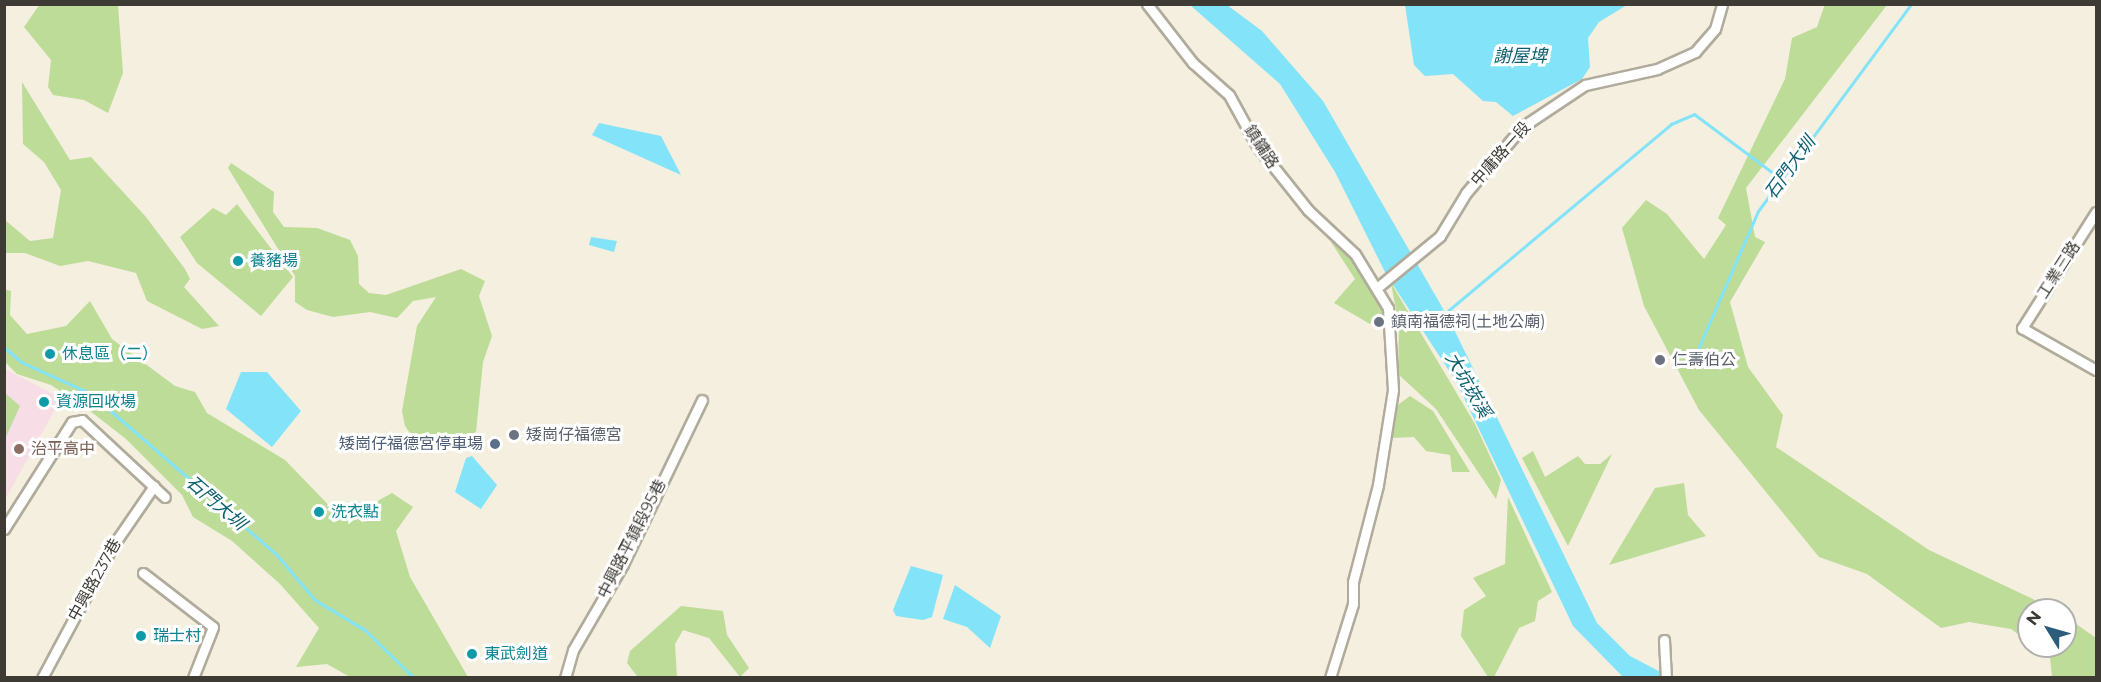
<!DOCTYPE html>
<html>
<head>
<meta charset="utf-8">
<style>
  body { margin:0 }
  #map { position:relative; width:2101px; height:682px; overflow:hidden; background:#f5efdf; font-family:Montserrat,"Noto Sans TC",sans-serif }
  div>[style] { position:absolute }
  .education>* { inset:0; background:#f7dde5 }
  .green>* { inset:0; background:#bcdc98 }
  .water>* { inset:0; background:#82e3f9 }
  .stream>* { height:3px; margin:-1.5px; padding:0 1.5px; transform-origin:1.5px; border-radius:1.5px; background:#82e3f9 }
  .roads { filter:drop-shadow(2px 0 #b1ab9c) drop-shadow(-2px 0 #b1ab9c) drop-shadow(0 2px #b1ab9c) drop-shadow(0 -2px #b1ab9c) }
  .street>* { height:9px; margin:-4.5px; padding:0 4.5px; transform-origin:4.5px; border-radius:4.5px; background:#fff }
  .dots>* { width:16px; height:16px; translate:-50% -50%; box-sizing:border-box; border:3px solid #fff; border-radius:50% }
  span { translate:-50% -50%; white-space:nowrap; text-align:center; line-height:1.15; -webkit-text-stroke:6px #fff; paint-order:stroke }
  .street-label { font-size:16px; color:#3e3b35 }
  .culture-label { font-size:16px; color:#0d838f }
  .left { translate:0 -50%; text-align:left }
  .worship-label { font-size:16px; color:#5b616d }
  .service-label { font-size:16px; color:#4e5e75 }
  .right { translate:-100% -50%; text-align:right }
  .education-label { font-size:16px; color:#785e54 }
  .water-label { font-size:18px; color:#0b5f6f; font-style:italic }
  .frame { position:absolute; inset:0; border:6px solid #3e3b35; pointer-events:none }
  .north { position:absolute; left:2017px; top:598px; width:60px; height:60px; box-sizing:border-box; background:#fff; border:2px solid #b2b1ae; border-radius:50%; rotate:307deg; font-size:16px; font-weight:700; line-height:24px; text-align:center; color:#3e3b35 }
  .north::after { content:''; display:block; margin:auto; width:21px; height:27px; background:#2d5d7b; clip-path:polygon(50% 0,100% 100%,50% 72%,0 100%) }
</style>
</head>
<body>
<div id="map">
  <div class="education">
    <i style="clip-path:polygon(5px 369px,61px 398px,5px 500px)"></i>
  </div>
  <div class="green">
    <i style="clip-path:polygon(40px 4px,118px 5px,123px 73px,108px 113px,84px 100px,53px 95px,48px 87px,51px 60px,24px 27px)"></i>
    <i style="clip-path:polygon(1825px 4px,1887px 5px,1746px 188px,1755px 237px,1765px 242px,1730px 302px,1748px 367px,1783px 415px,1776px 447px,1929px 550px,2056px 610px,2029px 610px,2029px 642px,2011px 629px,1969px 622px,1941px 628px,1867px 574px,1819px 557px,1699px 410px,1644px 306px,1622px 228px,1646px 200px,1667px 214px,1704px 259px,1726px 225px,1718px 218px,1785px 79px,1792px 38px,1817px 27px)"></i>
    <i style="clip-path:polygon(22px 82px,70px 160px,91px 157px,146px 217px,185px 269px,190px 279px,184px 287px,219px 326px,202px 329px,147px 301px,136px 273px,88px 261px,60px 266px,25px 253px,5px 253px,5px 220px,30px 241px,53px 238px,61px 190px,44px 162px,23px 144px)"></i>
    <i style="clip-path:polygon(231px 163px,274px 192px,273px 212px,284px 227px,317px 228px,350px 240px,358px 256px,359px 284px,369px 293px,386px 295px,461px 269px,485px 281px,479px 296px,492px 336px,483px 362px,476px 432px,453px 447px,421px 449px,405px 426px,402px 411px,417px 326px,436px 297px,413px 301px,397px 318px,370px 312px,333px 317px,307px 310px,295px 302px,295px 276px,228px 168px)"></i>
    <i style="clip-path:polygon(237px 204px,293px 277px,261px 316px,197px 263px,180px 237px,213px 208px,226px 215px)"></i>
    <i style="clip-path:polygon(1320px 225px,1352px 256px,1386px 317px,1378px 313px,1370px 324px,1334px 303px,1355px 279px)"></i>
    <i style="clip-path:polygon(1391px 283px,1475px 424px,1501px 480px,1496px 499px,1436px 409px,1398px 374px,1399px 326px)"></i>
    <i style="clip-path:polygon(4px 289px,11px 291px,10px 315px,27px 334px,66px 326px,90px 301px,112px 339px,175px 386px,195px 392px,207px 413px,285px 460px,343px 520px,392px 493px,413px 507px,396px 531px,410px 577px,468px 677px,350px 677px,327px 664px,296px 667px,319px 628px,280px 584px,232px 541px,193px 517px,182px 495px,126px 439px,85px 407px,51px 385px,17px 374px,5px 362px)"></i>
    <i style="clip-path:polygon(5px 393px,20px 406px,5px 439px)"></i>
    <i style="clip-path:polygon(1410px 396px,1433px 411px,1470px 472px,1452px 472px,1450px 455px,1426px 451px,1414px 437px,1391px 438px,1395px 407px)"></i>
    <i style="clip-path:polygon(1533px 451px,1545px 477px,1578px 456px,1585px 464px,1600px 464px,1612px 454px,1568px 546px,1522px 458px)"></i>
    <i style="clip-path:polygon(1684px 483px,1688px 515px,1706px 536px,1609px 565px,1655px 488px)"></i>
    <i style="clip-path:polygon(1508px 497px,1552px 592px,1538px 601px,1535px 621px,1519px 628px,1494px 677px,1488px 677px,1461px 636px,1464px 610px,1486px 596px,1473px 578px,1505px 564px)"></i>
    <i style="clip-path:polygon(681px 606px,723px 611px,727px 635px,749px 668px,740px 677px,709px 638px,683px 630px,675px 644px,677px 677px,637px 676px,627px 663px,630px 651px)"></i>
    <i style="clip-path:polygon(2065px 616px,2096px 638px,2096px 677px,2052px 677px,2050px 657px,2035px 646px,2065px 646px)"></i>
  </div>
  <div class="water">
    <i style="clip-path:polygon(1190px 5px,1227px 5px,1262px 31px,1323px 101px,1449px 319px,1597px 623px,1630px 656px,1670px 677px,1623px 677px,1573px 626px,1457px 383px,1386px 274px,1335px 172px,1280px 84px)"></i>
    <i style="clip-path:polygon(1405px 5px,1405px 4px,1627px 5px,1599px 22px,1588px 38px,1590px 67px,1582px 79px,1513px 116px,1496px 102px,1483px 101px,1453px 74px,1425px 76px,1414px 65px)"></i>
    <i style="clip-path:polygon(599px 123px,661px 136px,681px 175px,592px 135px)"></i>
    <i style="clip-path:polygon(591px 237px,617px 241px,614px 252px,589px 245px)"></i>
    <i style="clip-path:polygon(241px 372px,267px 372px,301px 411px,272px 447px,226px 409px)"></i>
    <i style="clip-path:polygon(472px 456px,497px 485px,481px 509px,455px 492px,466px 458px)"></i>
    <i style="clip-path:polygon(911px 566px,943px 575px,932px 617px,923px 620px,896px 616px,893px 610px)"></i>
    <i style="clip-path:polygon(955px 585px,1001px 616px,990px 648px,967px 627px,943px 619px)"></i>
  </div>
  <div class="stream">
    <i style="left:1444px;top:314px;width:296px;rotate:-39.9deg"></i>
    <i style="left:1671px;top:124px;width:25px;rotate:-23deg"></i>
    <i style="left:1694px;top:114px;width:109px;rotate:36.8deg"></i>
    <i style="left:4px;top:347px;width:23px;rotate:41deg"></i>
    <i style="left:21px;top:362px;width:70px;rotate:24.4deg"></i>
    <i style="left:85px;top:391px;width:25px;rotate:37deg"></i>
    <i style="left:105px;top:406px;width:226px;rotate:40.9deg"></i>
    <i style="left:276px;top:554px;width:60px;rotate:49.7deg"></i>
    <i style="left:315px;top:600px;width:58px;rotate:31deg"></i>
    <i style="left:365px;top:630px;width:69px;rotate:44.4deg"></i>
    <i style="left:1698px;top:349px;width:150px;rotate:-66.5deg"></i>
    <i style="left:1758px;top:211px;width:257px;rotate:-53.5deg"></i>
  </div>
  <div class="roads">
    <div class="street">
      <i style="left:1147px;top:4px;width:75px;rotate:52.1deg"></i>
      <i style="left:1193px;top:63px;width:48px;rotate:41.6deg"></i>
      <i style="left:1229px;top:95px;width:58px;rotate:61.2deg"></i>
      <i style="left:1257px;top:146px;width:82px;rotate:51.4deg"></i>
      <i style="left:1308px;top:210px;width:64px;rotate:43.1deg"></i>
      <i style="left:1355px;top:254px;width:63px;rotate:58.6deg"></i>
      <i style="left:1388px;top:308px;width:82px;rotate:86.5deg"></i>
      <i style="left:1393px;top:390px;width:96px;rotate:99deg"></i>
      <i style="left:1378px;top:485px;width:100px;rotate:104.5deg"></i>
      <i style="left:1353px;top:582px;width:22px;rotate:90deg"></i>
      <i style="left:1353px;top:604px;width:77px;rotate:107.3deg"></i>
      <i style="left:2096px;top:212px;width:138px;rotate:122.5deg"></i>
      <i style="left:2022px;top:328px;width:85px;rotate:29.6deg"></i>
      <i style="left:1378px;top:287px;width:80px;rotate:-39.4deg"></i>
      <i style="left:1440px;top:236px;width:50px;rotate:-58.8deg"></i>
      <i style="left:1466px;top:193px;width:87px;rotate:-49.7deg"></i>
      <i style="left:1522px;top:127px;width:76px;rotate:-33.7deg"></i>
      <i style="left:1585px;top:85px;width:74px;rotate:-12.5deg"></i>
      <i style="left:1657px;top:69px;width:42px;rotate:-24.1deg"></i>
      <i style="left:1695px;top:52px;width:30px;rotate:-49deg"></i>
      <i style="left:1715px;top:29px;width:26px;rotate:-74deg"></i>
      <i style="left:4px;top:529px;width:127px;rotate:-57.6deg"></i>
      <i style="left:72px;top:422px;width:10px;rotate:-11deg"></i>
      <i style="left:82px;top:420px;width:113px;rotate:42.9deg"></i>
      <i style="left:143px;top:573px;width:88px;rotate:37.6deg"></i>
      <i style="left:213px;top:627px;width:55px;rotate:111.4deg"></i>
      <i style="left:1664px;top:640px;width:38px;rotate:87deg"></i>
      <i style="left:42px;top:678px;width:149px;rotate:-61.9deg"></i>
      <i style="left:112px;top:547px;width:74px;rotate:-55.5deg"></i>
      <i style="left:565px;top:678px;width:29px;rotate:-74deg"></i>
      <i style="left:573px;top:650px;width:99px;rotate:-59.8deg"></i>
      <i style="left:623px;top:564px;width:182px;rotate:-64.3deg"></i>
    </div>
  </div>
  <div class="dots">
    <i style="left:238px;top:261px;background:#0f9aa8"></i>
    <i style="left:1379px;top:322px;background:#6b7280"></i>
    <i style="left:50px;top:354px;background:#0f9aa8"></i>
    <i style="left:1660px;top:360px;background:#6b7280"></i>
    <i style="left:44px;top:402px;background:#0f9aa8"></i>
    <i style="left:514px;top:435px;background:#6b7280"></i>
    <i style="left:495px;top:444px;background:#5c6f8a"></i>
    <i style="left:19px;top:449px;background:#8d6e63"></i>
    <i style="left:319px;top:512px;background:#0f9aa8"></i>
    <i style="left:141px;top:636px;background:#0f9aa8"></i>
    <i style="left:472px;top:654px;background:#0f9aa8"></i>
  </div>
  <div class="street-label">
    <span style="left:1261px;top:147px;rotate:57deg">鎮鏞路</span>
    <span style="left:1501px;top:154px;rotate:-48deg">中庸路一段</span>
    <span style="left:2059px;top:270px;rotate:-57deg">工業三路</span>
    <span style="left:632px;top:539px;rotate:-63deg">中興路平鎮段95巷</span>
    <span style="left:95px;top:580px;rotate:-61deg">中興路237巷</span>
  </div>
  <div class="culture-label">
    <span class="left" style="left:250px;top:261px">養豬場</span>
    <span class="left" style="left:62px;top:354px">休息區（二）</span>
    <span class="left" style="left:56px;top:402px">資源回收場</span>
    <span class="left" style="left:331px;top:512px">洗衣點</span>
    <span class="left" style="left:153px;top:636px">瑞士村</span>
    <span class="left" style="left:484px;top:654px">東武劍道</span>
  </div>
  <div class="worship-label">
    <span class="left" style="left:1391px;top:322px">鎮南福德祠(土地公廟)</span>
    <span class="left" style="left:1672px;top:360px">仁壽伯公</span>
    <span class="left" style="left:526px;top:435px">矮崗仔福德宮</span>
  </div>
  <div class="service-label">
    <span class="right" style="left:483px;top:444px">矮崗仔福德宮停車場</span>
  </div>
  <div class="education-label">
    <span class="left" style="left:31px;top:449px">治平高中</span>
  </div>
  <div class="water-label">
    <span style="left:1520px;top:56px">謝屋埤</span>
    <span style="left:1790px;top:168px;rotate:-54deg">石門大圳</span>
    <span style="left:1468px;top:385px;rotate:60deg">大坑崁溪</span>
    <span style="left:216px;top:503px;rotate:41deg">石門大圳</span>
  </div>
  <div class="frame"></div>
  <div class="north">N</div>
</div>
</body>
</html>
